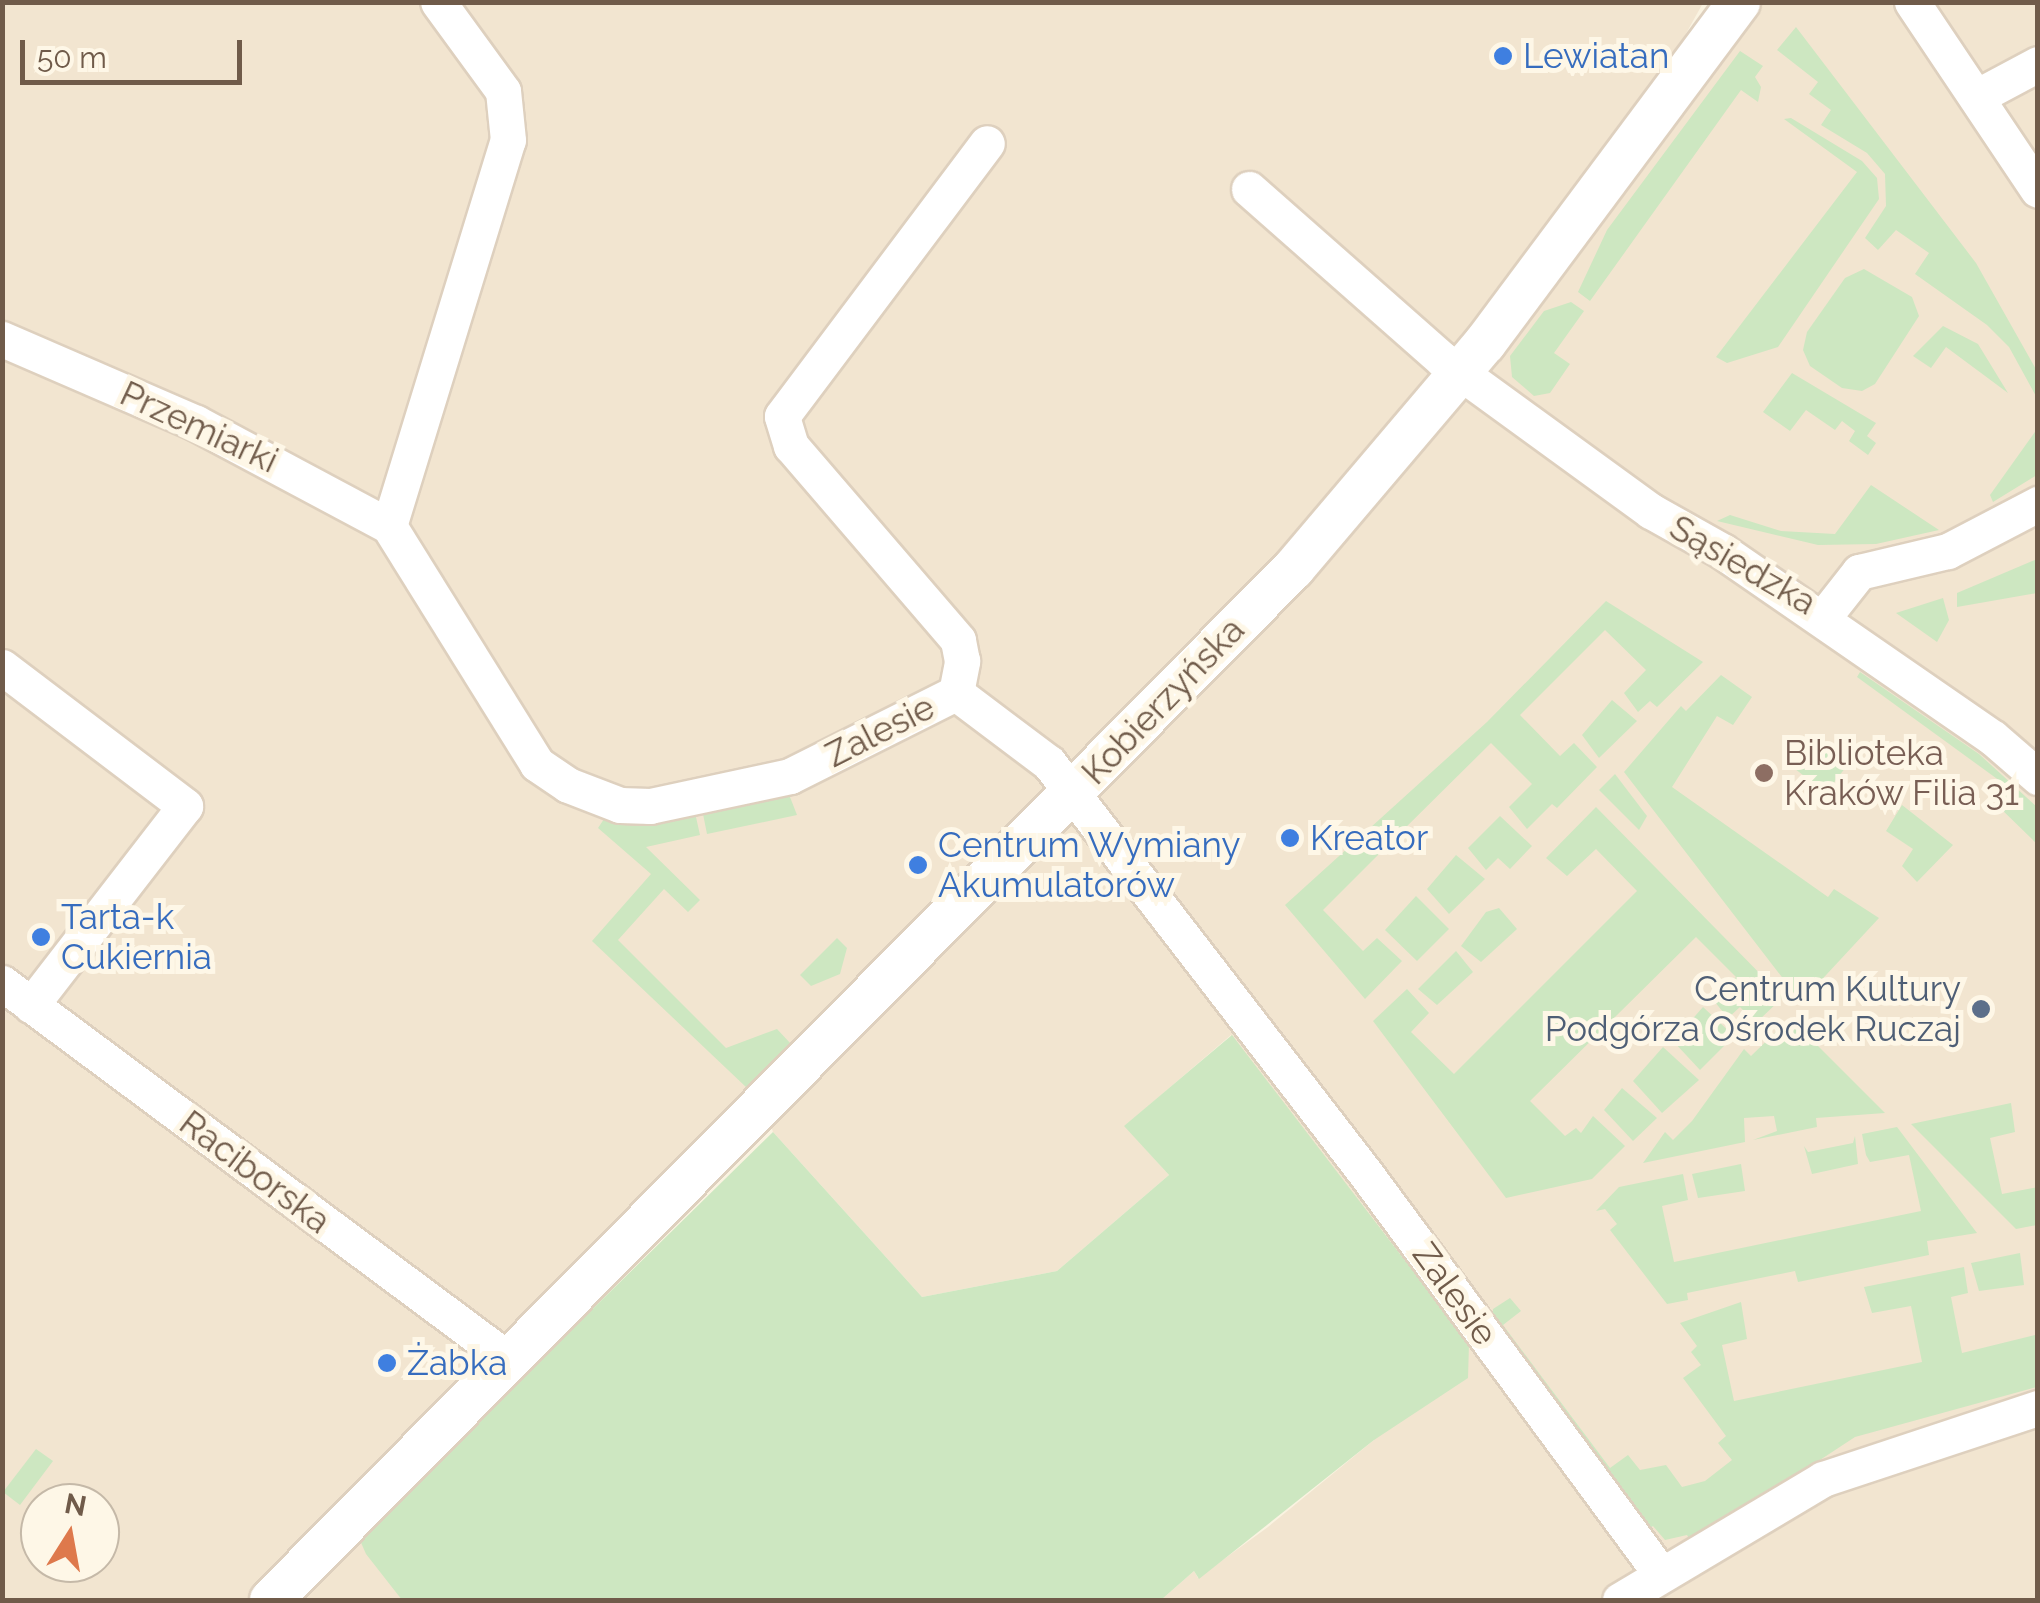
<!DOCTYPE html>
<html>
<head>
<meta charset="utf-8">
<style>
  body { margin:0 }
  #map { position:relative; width:2040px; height:1603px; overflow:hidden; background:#faf3e1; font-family:Raleway,sans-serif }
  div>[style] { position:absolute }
  .residential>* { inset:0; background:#f2e5d0 }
  .green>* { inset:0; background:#cde7c1 }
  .roads { filter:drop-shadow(2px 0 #ded0be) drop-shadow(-2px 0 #ded0be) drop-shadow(0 2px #ded0be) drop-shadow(0 -2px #ded0be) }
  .minor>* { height:35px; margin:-17.5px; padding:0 17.5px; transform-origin:17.5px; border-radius:17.5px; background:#fff }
  .tertiary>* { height:42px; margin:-21px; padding:0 21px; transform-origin:21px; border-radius:21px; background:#fff }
  .dots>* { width:28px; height:28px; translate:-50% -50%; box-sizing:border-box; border:5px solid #fef7e7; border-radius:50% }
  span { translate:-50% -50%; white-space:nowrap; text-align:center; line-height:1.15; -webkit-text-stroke:10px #fef7e7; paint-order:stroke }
  .shop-label { font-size:35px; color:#366cbe }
  .left { translate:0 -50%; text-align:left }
  .street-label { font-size:35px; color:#705b4a }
  .education-label { font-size:35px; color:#785e54 }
  .service-label { font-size:35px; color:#4e5e75 }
  .right { translate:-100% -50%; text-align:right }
  .frame { position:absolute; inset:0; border:5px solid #705b4a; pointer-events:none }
  .north { position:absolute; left:20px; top:1483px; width:100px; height:100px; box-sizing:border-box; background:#fef7e7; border:2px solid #c5b9a8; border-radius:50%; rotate:11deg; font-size:28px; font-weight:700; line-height:40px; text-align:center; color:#705b4a }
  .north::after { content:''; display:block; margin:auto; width:35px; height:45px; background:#de794c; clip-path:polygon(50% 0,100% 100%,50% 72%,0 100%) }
  .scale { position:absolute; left:20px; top:40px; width:222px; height:45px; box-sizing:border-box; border:5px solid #705b4a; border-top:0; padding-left:12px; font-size:30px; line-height:35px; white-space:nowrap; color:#705b4a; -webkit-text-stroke:8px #fef7e7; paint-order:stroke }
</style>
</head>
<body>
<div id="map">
  <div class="residential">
    <i style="clip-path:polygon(evenodd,3px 3px,1703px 3px,1664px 73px,1446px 360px,1270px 570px,250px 1600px,3px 1600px,3px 3px,40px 1503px,100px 1503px,100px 1563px,40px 1563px,40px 1503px)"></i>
    <i style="clip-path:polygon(1758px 3px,2037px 3px,2037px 1600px,1161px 1600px,1194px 1571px,1198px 1578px,1268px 1527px,1374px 1440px,1231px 1035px,1125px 1126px,1169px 1175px,1057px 1271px,922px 1297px,773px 1132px,767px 1113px,1049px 837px)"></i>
    <i style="clip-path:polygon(359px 1538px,402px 1600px,287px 1600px)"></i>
  </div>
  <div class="green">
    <i style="clip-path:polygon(1796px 27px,1976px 263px,2037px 371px,2037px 398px,2009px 347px,1987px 325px,1915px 274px,1929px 253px,1896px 230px,1878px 250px,1865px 238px,1886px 206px,1885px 174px,1867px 153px,1821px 125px,1831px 110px,1809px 94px,1818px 82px,1777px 50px)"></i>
    <i style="clip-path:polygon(1740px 51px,1763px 66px,1755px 77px,1761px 87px,1758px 102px,1741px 90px,1590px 301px,1578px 292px,1607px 230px)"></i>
    <i style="clip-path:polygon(1791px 118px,1862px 161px,1877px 178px,1879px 199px,1778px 347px,1727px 363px,1716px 357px,1857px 172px,1784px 119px)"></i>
    <i style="clip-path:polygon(1864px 269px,1912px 297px,1919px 316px,1875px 384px,1862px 391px,1842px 388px,1810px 366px,1803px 350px,1807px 332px,1845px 278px)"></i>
    <i style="clip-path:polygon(1571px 302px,1584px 311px,1554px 353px,1570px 364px,1550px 393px,1534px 396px,1512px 377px,1510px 356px,1544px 311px)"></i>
    <i style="clip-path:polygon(1943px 326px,1978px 344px,2008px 393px,1946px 347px,1931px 368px,1913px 356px)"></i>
    <i style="clip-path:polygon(1792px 373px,1876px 423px,1867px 436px,1876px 443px,1868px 455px,1849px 441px,1855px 431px,1842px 421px,1835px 430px,1806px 410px,1790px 431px,1763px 412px)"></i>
    <i style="clip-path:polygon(2037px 429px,2037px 475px,1993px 502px,1990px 495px)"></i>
    <i style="clip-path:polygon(1871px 485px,1939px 530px,1876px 544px,1818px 545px,1717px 521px,1730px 515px,1781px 531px,1835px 534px)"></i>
    <i style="clip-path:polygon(2037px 559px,2037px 593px,1957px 607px,1957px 593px)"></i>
    <i style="clip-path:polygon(1943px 598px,1949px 620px,1937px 642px,1896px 613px)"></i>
    <i style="clip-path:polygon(1606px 601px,1703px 662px,1657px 707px,1650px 701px,1638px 712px,1624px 693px,1646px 670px,1605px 630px,1520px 715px,1560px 756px,1574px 743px,1597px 767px,1557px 808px,1552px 804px,1527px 829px,1509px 807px,1532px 784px,1491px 743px,1395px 838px,1323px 910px,1363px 951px,1377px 938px,1402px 961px,1365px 999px,1285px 905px,1487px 722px)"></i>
    <i style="clip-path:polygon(1860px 672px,1979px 754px,2037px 807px,2037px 844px,1997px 805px,2011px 789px,1857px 677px)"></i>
    <i style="clip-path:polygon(1721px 675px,1752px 697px,1733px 725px,1717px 716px,1672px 787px,1828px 897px,1834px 889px,1879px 918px,1801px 1002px,1624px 772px,1681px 706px,1686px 711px)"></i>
    <i style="clip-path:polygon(1612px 700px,1637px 721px,1599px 758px,1582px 735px)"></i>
    <i style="clip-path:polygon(1805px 740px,1849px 763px,1826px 793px,1790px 765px)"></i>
    <i style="clip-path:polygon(1615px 774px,1647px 816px,1639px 830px,1599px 790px)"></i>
    <i style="clip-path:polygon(778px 791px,790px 797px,797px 815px,707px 834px,702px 809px)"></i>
    <i style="clip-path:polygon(1902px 805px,1953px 845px,1917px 882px,1902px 866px,1913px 849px,1886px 831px)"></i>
    <i style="clip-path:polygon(1596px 807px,1783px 997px,1756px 1023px,1740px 1007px,1728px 1018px,1714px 1001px,1736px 977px,1696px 937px,1530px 1101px,1565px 1136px,1576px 1128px,1581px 1133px,1593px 1116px,1625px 1146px,1592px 1179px,1506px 1198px,1373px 1021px,1407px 989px,1429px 1013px,1411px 1032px,1454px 1074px,1637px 891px,1596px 849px,1567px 876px,1546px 858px)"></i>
    <i style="clip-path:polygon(694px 808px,700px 835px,646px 847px,700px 900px,688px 912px,664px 889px,618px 940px,726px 1048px,777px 1029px,791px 1044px,747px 1088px,592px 941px,651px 874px,598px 828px,608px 813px)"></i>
    <i style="clip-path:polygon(1500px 816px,1532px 846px,1510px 869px,1498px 858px,1486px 870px,1468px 848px)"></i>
    <i style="clip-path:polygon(1456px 855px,1485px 879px,1449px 914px,1427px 889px)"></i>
    <i style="clip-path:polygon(1416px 896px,1449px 929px,1417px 961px,1385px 930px)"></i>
    <i style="clip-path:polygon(1499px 908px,1517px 929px,1481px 962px,1461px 946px,1486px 912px)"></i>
    <i style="clip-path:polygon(837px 938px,847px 948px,840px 974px,811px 986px,800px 975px)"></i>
    <i style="clip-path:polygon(1456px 951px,1473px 972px,1437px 1005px,1418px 989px)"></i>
    <i style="clip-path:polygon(1703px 1007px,1734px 1036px,1700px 1070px,1673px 1041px)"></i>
    <i style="clip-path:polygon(1790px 1018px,1885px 1113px,1816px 1118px,1817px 1127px,1753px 1140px,1777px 1131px,1774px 1116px,1744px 1118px,1745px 1142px,1643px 1163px,1665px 1132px,1673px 1140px,1692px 1121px,1744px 1049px,1751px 1056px)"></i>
    <i style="clip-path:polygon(1232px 1035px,1469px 1344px,1468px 1378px,1374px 1440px,1199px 1579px,1194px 1571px,1161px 1600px,402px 1600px,366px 1554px,359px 1538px,773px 1132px,922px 1297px,1057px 1271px,1169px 1175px,1124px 1126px)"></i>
    <i style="clip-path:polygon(1663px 1047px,1699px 1080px,1662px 1113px,1633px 1081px)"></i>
    <i style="clip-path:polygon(1622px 1088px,1657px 1118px,1633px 1141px,1604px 1110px)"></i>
    <i style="clip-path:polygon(2011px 1103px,2015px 1132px,1990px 1138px,2002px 1194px,2038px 1187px,2037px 1225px,2016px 1229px,1911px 1124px)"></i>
    <i style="clip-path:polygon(1897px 1127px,1977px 1233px,1927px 1241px,1929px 1255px,1798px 1282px,1795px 1271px,1687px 1293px,1688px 1300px,1667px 1304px,1610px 1230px,1617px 1224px,1605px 1209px,1596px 1211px,1619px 1187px,1683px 1174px,1688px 1200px,1662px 1206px,1674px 1262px,1921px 1211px,1909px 1155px,1870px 1162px,1866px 1155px,1862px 1134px)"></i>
    <i style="clip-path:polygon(1855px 1136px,1858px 1164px,1812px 1174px,1804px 1146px,1808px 1152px,1853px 1143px)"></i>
    <i style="clip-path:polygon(1741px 1164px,1745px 1191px,1698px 1198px,1692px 1174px)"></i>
    <i style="clip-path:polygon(2020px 1253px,2024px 1285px,1979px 1291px,1971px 1263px)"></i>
    <i style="clip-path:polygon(1964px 1267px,1968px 1293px,1951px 1297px,1962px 1353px,2035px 1335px,2037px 1387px,1855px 1437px,1692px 1544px,1687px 1535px,1665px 1540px,1653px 1526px,1645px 1531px,1491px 1326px,1493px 1309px,1510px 1298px,1521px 1311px,1503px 1325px,1610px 1468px,1628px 1455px,1640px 1470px,1666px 1465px,1682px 1487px,1705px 1481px,1732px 1460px,1718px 1443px,1726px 1436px,1683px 1378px,1701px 1365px,1691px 1352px,1697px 1346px,1680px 1323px,1741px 1302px,1747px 1339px,1722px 1345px,1734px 1401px,1922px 1362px,1911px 1306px,1872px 1313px,1864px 1287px)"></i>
    <i style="clip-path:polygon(36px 1449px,53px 1461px,20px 1505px,3px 1492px)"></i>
  </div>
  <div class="roads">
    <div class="minor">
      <i style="left:1912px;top:2px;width:226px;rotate:56.2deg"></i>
      <i style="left:1978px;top:96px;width:68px;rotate:-28.1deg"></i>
      <i style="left:1249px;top:189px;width:259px;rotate:41.4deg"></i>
      <i style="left:1443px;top:360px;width:257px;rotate:36deg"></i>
      <i style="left:1651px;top:511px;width:81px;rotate:29.4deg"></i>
      <i style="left:1722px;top:551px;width:329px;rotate:34.6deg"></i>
      <i style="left:1993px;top:738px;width:60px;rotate:40.9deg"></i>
      <i style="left:2px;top:339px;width:211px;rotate:23.4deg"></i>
      <i style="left:196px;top:423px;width:219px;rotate:28.1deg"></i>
      <i style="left:389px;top:526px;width:280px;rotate:58.1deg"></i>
      <i style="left:537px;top:764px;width:37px;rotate:34deg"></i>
      <i style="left:568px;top:785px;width:56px;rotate:21deg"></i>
      <i style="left:620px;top:805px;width:30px;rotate:2deg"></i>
      <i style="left:650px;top:806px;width:143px;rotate:-12.1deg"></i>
      <i style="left:790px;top:776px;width:186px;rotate:-26.6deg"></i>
      <i style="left:956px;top:693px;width:116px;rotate:37deg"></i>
      <i style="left:1049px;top:763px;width:519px;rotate:52.36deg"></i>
      <i style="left:1366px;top:1174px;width:497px;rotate:53.6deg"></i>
      <i style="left:389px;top:526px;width:404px;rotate:-72.9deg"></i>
      <i style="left:508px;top:140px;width:49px;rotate:-95.8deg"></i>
      <i style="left:503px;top:91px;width:110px;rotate:-126.1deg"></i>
      <i style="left:1822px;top:619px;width:60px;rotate:-51.8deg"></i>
      <i style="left:1859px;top:572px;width:91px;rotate:-13.3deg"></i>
      <i style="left:1948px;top:551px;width:102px;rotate:-27.6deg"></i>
      <i style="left:2px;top:667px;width:230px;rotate:37.2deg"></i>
      <i style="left:185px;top:806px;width:252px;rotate:127.7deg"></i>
      <i style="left:956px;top:693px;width:33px;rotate:-79deg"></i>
      <i style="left:962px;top:661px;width:21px;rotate:-101deg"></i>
      <i style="left:958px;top:640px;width:256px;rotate:-130.7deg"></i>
      <i style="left:791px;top:446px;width:31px;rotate:-107deg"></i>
      <i style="left:782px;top:416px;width:341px;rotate:-53.1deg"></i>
      <i style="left:2px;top:983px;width:632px;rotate:36.63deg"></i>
      <i style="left:1620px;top:1600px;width:236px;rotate:-30.8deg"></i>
      <i style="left:1823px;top:1479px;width:226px;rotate:-18.3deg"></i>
    </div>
    <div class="tertiary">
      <i style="left:271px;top:1600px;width:1453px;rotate:-45.25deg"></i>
      <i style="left:1294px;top:568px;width:295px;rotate:-49.7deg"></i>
      <i style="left:1485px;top:343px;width:425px;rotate:-53.3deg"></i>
    </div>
  </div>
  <div class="dots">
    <i style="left:1503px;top:56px;background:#3f7fe0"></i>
    <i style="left:1764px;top:773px;background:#8d6e63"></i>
    <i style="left:1290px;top:838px;background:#3f7fe0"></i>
    <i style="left:918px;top:865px;background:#3f7fe0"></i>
    <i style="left:41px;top:937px;background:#3f7fe0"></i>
    <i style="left:1981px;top:1009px;background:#5c6f8a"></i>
    <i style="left:387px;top:1363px;background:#3f7fe0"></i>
  </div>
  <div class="shop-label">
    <span class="left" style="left:1523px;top:56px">Lewiatan</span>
    <span class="left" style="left:1310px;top:838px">Kreator</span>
    <span class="left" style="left:938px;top:865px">Centrum Wymiany<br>Akumulatorów</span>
    <span class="left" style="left:61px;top:937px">Tarta-k<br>Cukiernia</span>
    <span class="left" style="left:407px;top:1363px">Żabka</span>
  </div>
  <div class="street-label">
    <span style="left:199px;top:427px;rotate:25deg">Przemiarki</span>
    <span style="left:1743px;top:565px;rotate:30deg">Sąsiedzka</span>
    <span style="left:1163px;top:701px;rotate:-46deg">Kobierzyńska</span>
    <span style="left:880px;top:731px;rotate:-27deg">Zalesie</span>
    <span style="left:255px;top:1172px;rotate:37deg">Raciborska</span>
    <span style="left:1455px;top:1294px;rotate:54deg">Zalesie</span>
  </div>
  <div class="education-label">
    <span class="left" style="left:1784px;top:773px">Biblioteka<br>Kraków Filia 31</span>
  </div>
  <div class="service-label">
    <span class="right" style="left:1961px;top:1009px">Centrum Kultury<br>Podgórza Ośrodek Ruczaj</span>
  </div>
  <div class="frame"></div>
  <div class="north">N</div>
  <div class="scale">50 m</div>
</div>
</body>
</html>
